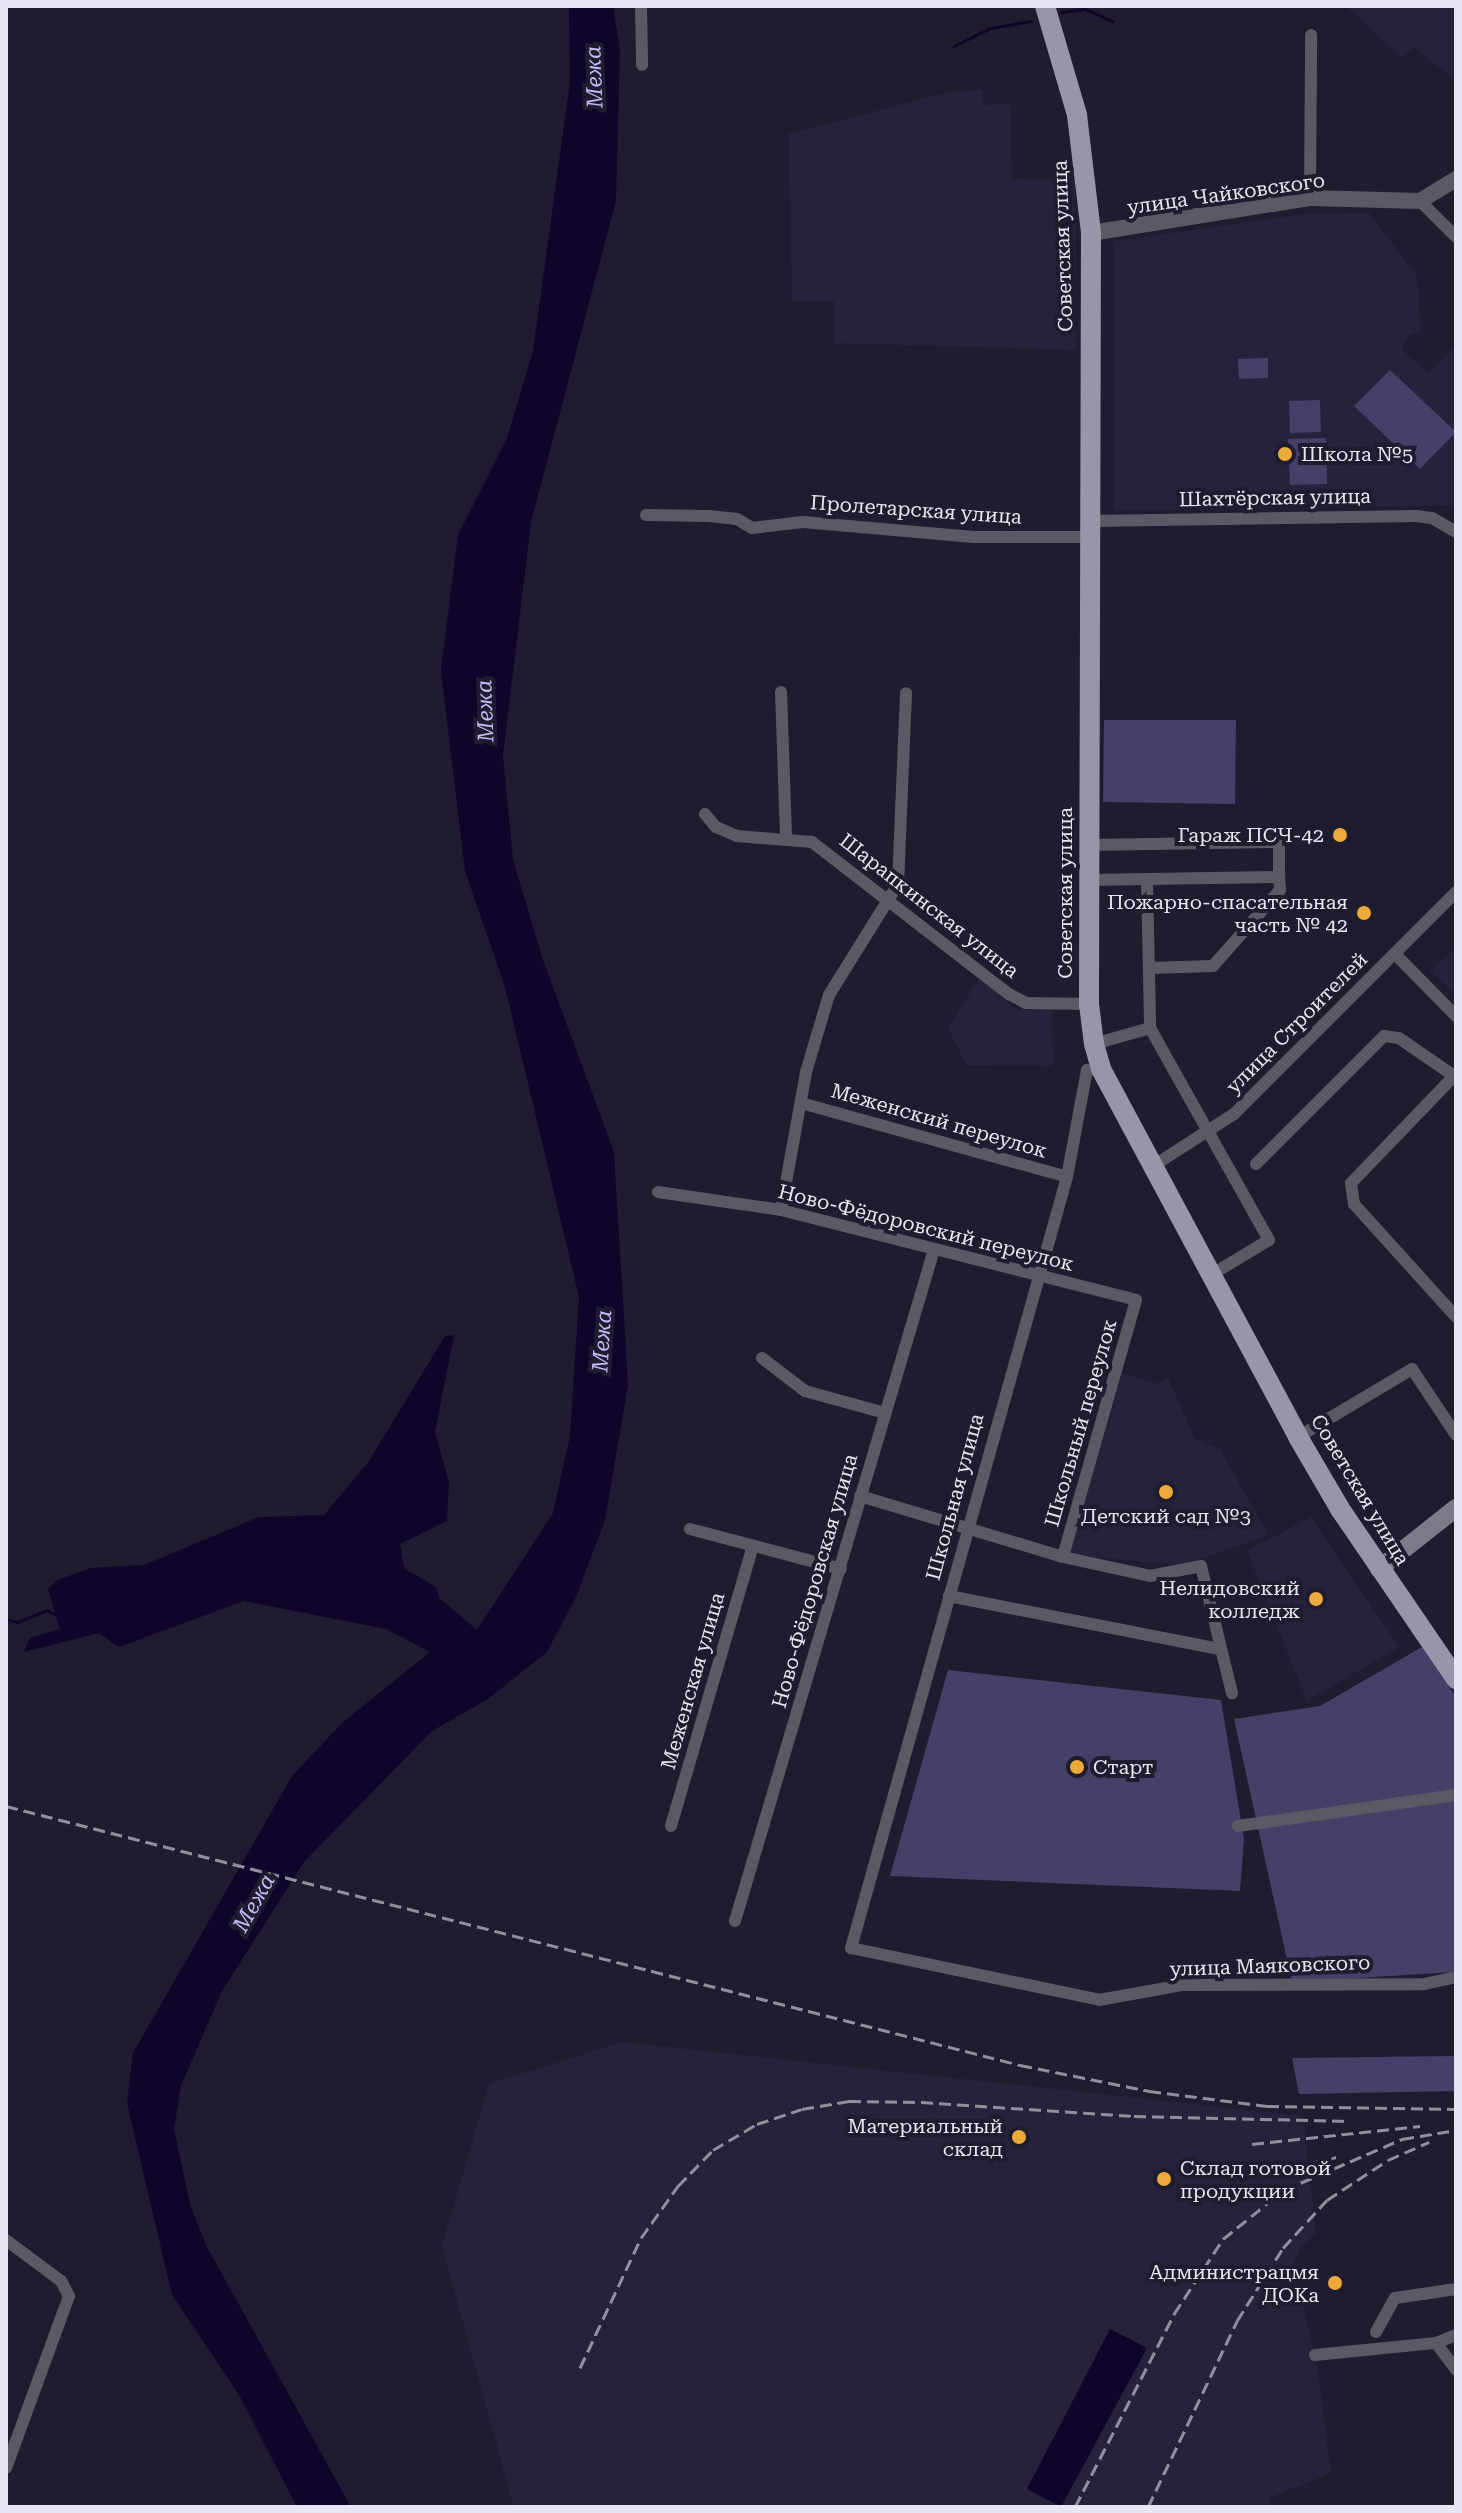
<!DOCTYPE html>
<meta charset="utf-8">
<style>
body{margin:0}
#map{position:relative;width:1462px;height:2513px;overflow:hidden;background:#201c2f;font-family:"Roboto Serif",serif}
div>[style]{position:absolute}
.built>*{inset:0;background:#27223b}
.green>*{inset:0;background:#463f68}
.water>*{inset:0;background:#10042a}
.stream>*{height:3px;margin:-1.5px;padding:0 1.5px;transform-origin:1.5px;border-radius:1.5px;background:#10042a}
.minor>*{height:12px;margin:-6px;padding:0 6px;transform-origin:6px;border-radius:6px;background:#5b5a64}
.tertiary>*{height:16px;margin:-8px;padding:0 8px;transform-origin:8px;border-radius:8px;background:#5b5a64}
.secondary>*{height:18px;margin:-9px;padding:0 9px;transform-origin:9px;border-radius:9px;background:#7d7b8b}
.primary>*{height:20px;margin:-10px;padding:0 10px;transform-origin:10px;border-radius:10px;background:#9895aa}
.rail>*{height:3px;margin-top:-1.5px;transform-origin:0;background:repeating-linear-gradient(90deg,#918e9e 0 12px,transparent 0 18px)}
.dots>*{width:22px;height:22px;translate:-50% -50%;box-sizing:border-box;border:4px solid #201c2f;border-radius:50%}
span{translate:-50% -50%;white-space:nowrap;text-align:center;line-height:1.15;-webkit-text-stroke:8px #201c2f;paint-order:stroke}
.street-label{font-size:20px;color:#e7e5f2}
.poi-label{font-size:20px;color:#e7e5f2}
.left{translate:0 -50%;text-align:left}
.right{translate:-100% -50%;text-align:right}
.water-label{font-size:22px;color:#c5bcf7;font-style:italic}
.frame{position:absolute;inset:0;border:8px solid #e7e5f2;pointer-events:none}
</style>
<div id="map">
<div class="built">
<div style="clip-path:polygon(1346px 6px,1456px 6px,1456px 81px,1414px 47px,1402px 58px)"></div>
<div style="clip-path:polygon(982px 90px,984px 105px,1010px 104px,1012px 179px,1075px 180px,1076px 350px,835px 343px,834px 301px,792px 301px,789px 134px,949px 92px)"></div>
<div style="clip-path:polygon(1369px 213px,1417px 276px,1421px 331px,1410px 334px,1401px 349px,1428px 373px,1456px 346px,1456px 505px,1114px 511px,1114px 241px,1305px 214px)"></div>
<div style="clip-path:polygon(1456px 947px,1456px 996px,1431px 971px)"></div>
<div style="clip-path:polygon(980px 977px,1016px 1010px,1052px 1008px,1053px 1066px,966px 1065px,948px 1028px)"></div>
<div style="clip-path:polygon(1123px 1373px,1156px 1384px,1168px 1378px,1195px 1439px,1220px 1449px,1268px 1535px,1183px 1565px,1069px 1555px)"></div>
<div style="clip-path:polygon(1311px 1517px,1399px 1647px,1307px 1701px,1247px 1551px)"></div>
<div style="clip-path:polygon(622px 2042px,1303px 2116px,1316px 2233px,1301px 2247px,1293px 2265px,1317px 2365px,1331px 2473px,1269px 2498px,1269px 2507px,514px 2507px,442px 2246px,489px 2084px)"></div>
</div>
<div class="green">
<div style="clip-path:polygon(1268px 358px,1268px 378px,1239px 379px,1238px 359px)"></div>
<div style="clip-path:polygon(1390px 370px,1456px 432px,1420px 469px,1354px 406px)"></div>
<div style="clip-path:polygon(1320px 400px,1321px 432px,1290px 433px,1289px 401px)"></div>
<div style="clip-path:polygon(1326px 438px,1327px 484px,1290px 485px,1288px 439px)"></div>
<div style="clip-path:polygon(1104px 720px,1236px 720px,1235px 804px,1103px 802px)"></div>
<div style="clip-path:polygon(1422px 1647px,1456px 1697px,1456px 1972px,1292px 1982px,1234px 1719px,1320px 1706px)"></div>
<div style="clip-path:polygon(948px 1670px,1221px 1700px,1244px 1839px,1240px 1891px,890px 1876px)"></div>
<div style="clip-path:polygon(1456px 2056px,1456px 2091px,1299px 2094px,1292px 2058px)"></div>
</div>
<div class="water">
<div style="clip-path:polygon(569px 6px,613px 6px,620px 50px,616px 201px,531px 522px,503px 755px,513px 860px,543px 960px,614px 1152px,628px 1385px,605px 1520px,576px 1597px,547px 1652px,488px 1699px,432px 1731px,304px 1862px,222px 1991px,181px 2086px,174px 2129px,190px 2204px,206px 2245px,351px 2507px,297px 2507px,239px 2395px,172px 2295px,127px 2103px,133px 2053px,292px 1776px,342px 1723px,430px 1652px,386px 1629px,244px 1601px,119px 1647px,99px 1633px,24px 1652px,30px 1638px,60px 1629px,48px 1589px,58px 1580px,90px 1568px,144px 1565px,259px 1517px,324px 1515px,369px 1461px,445px 1336px,454px 1335px,435px 1432px,449px 1483px,447px 1521px,400px 1544px,404px 1568px,436px 1587px,439px 1598px,477px 1630px,553px 1513px,570px 1436px,579px 1297px,505px 987px,465px 871px,441px 670px,458px 535px,507px 438px,533px 351px,570px 82px)"></div>
<div style="clip-path:polygon(1110px 2329px,1147px 2348px,1061px 2507px,1027px 2489px)"></div>
</div>
<div class="stream">
<div style="left:1061px;top:12px;width:24px;rotate:-7deg"></div>
<div style="left:1085px;top:9px;width:30px;rotate:24deg"></div>
<div style="left:954px;top:46px;width:40px;rotate:-26.6deg"></div>
<div style="left:990px;top:28px;width:41px;rotate:-9.9deg"></div>
<div style="left:6px;top:1619px;width:11px;rotate:15deg"></div>
<div style="left:17px;top:1622px;width:32px;rotate:-22deg"></div>
<div style="left:47px;top:1610px;width:16px;rotate:30deg"></div>
</div>
<div class="minor">
<div style="left:641px;top:6px;width:59px;rotate:89deg"></div>
<div style="left:1310px;top:198px;width:163px;rotate:-89.6deg"></div>
<div style="left:1420px;top:201px;width:51px;rotate:45deg"></div>
<div style="left:646px;top:515px;width:63px;rotate:0.9deg"></div>
<div style="left:709px;top:516px;width:28px;rotate:6deg"></div>
<div style="left:737px;top:519px;width:17px;rotate:31deg"></div>
<div style="left:752px;top:528px;width:51px;rotate:-6.7deg"></div>
<div style="left:803px;top:522px;width:171px;rotate:5deg"></div>
<div style="left:973px;top:537px;width:117px"></div>
<div style="left:1090px;top:521px;width:326px;rotate:-0.9deg"></div>
<div style="left:1416px;top:516px;width:16px;rotate:7deg"></div>
<div style="left:1432px;top:518px;width:28px;rotate:30deg"></div>
<div style="left:781px;top:692px;width:144px;rotate:88deg"></div>
<div style="left:705px;top:814px;width:17px;rotate:50deg"></div>
<div style="left:716px;top:827px;width:23px;rotate:23deg"></div>
<div style="left:737px;top:836px;width:75px;rotate:4.6deg"></div>
<div style="left:812px;top:842px;width:249px;rotate:37.7deg"></div>
<div style="left:1009px;top:994px;width:19px;rotate:28deg"></div>
<div style="left:1026px;top:1003px;width:63px;rotate:0.9deg"></div>
<div style="left:1147px;top:879px;width:149px;rotate:88.8deg"></div>
<div style="left:1150px;top:1028px;width:243px;rotate:60.7deg"></div>
<div style="left:1269px;top:1240px;width:68px;rotate:148.9deg"></div>
<div style="left:1088px;top:880px;width:191px;rotate:-0.9deg"></div>
<div style="left:1279px;top:877px;width:35px;rotate:-90deg"></div>
<div style="left:1279px;top:842px;width:190px;rotate:179.1deg"></div>
<div style="left:1395px;top:954px;width:87px;rotate:45.5deg"></div>
<div style="left:1149px;top:968px;width:64px;rotate:-1.8deg"></div>
<div style="left:1213px;top:966px;width:101px;rotate:-48.6deg"></div>
<div style="left:1280px;top:890px;width:13px;rotate:-94deg"></div>
<div style="left:1094px;top:1044px;width:58px;rotate:-15.9deg"></div>
<div style="left:1101px;top:1069px;width:14px;rotate:176deg"></div>
<div style="left:1087px;top:1070px;width:109px;rotate:100.6deg"></div>
<div style="left:1067px;top:1177px;width:801px;rotate:105.65deg"></div>
<div style="left:851px;top:1948px;width:253px;rotate:11.8deg"></div>
<div style="left:1099px;top:2000px;width:84px;rotate:-10.2deg"></div>
<div style="left:1182px;top:1985px;width:242px;rotate:-0.2deg"></div>
<div style="left:1424px;top:1984px;width:33px;rotate:-12deg"></div>
<div style="left:1456px;top:1074px;width:151px;rotate:133.9deg"></div>
<div style="left:1351px;top:1183px;width:21px;rotate:82deg"></div>
<div style="left:1354px;top:1204px;width:152px;rotate:47.9deg"></div>
<div style="left:801px;top:1103px;width:276px;rotate:15.5deg"></div>
<div style="left:1256px;top:1164px;width:181px;rotate:-45deg"></div>
<div style="left:1384px;top:1036px;width:15px;rotate:8deg"></div>
<div style="left:1399px;top:1038px;width:67px;rotate:34.6deg"></div>
<div style="left:1153px;top:1166px;width:96px;rotate:-32.7deg"></div>
<div style="left:1234px;top:1114px;width:314px;rotate:-45deg"></div>
<div style="left:658px;top:1192px;width:124px;rotate:8.3deg"></div>
<div style="left:781px;top:1210px;width:366px;rotate:14.2deg"></div>
<div style="left:1136px;top:1300px;width:267px;rotate:105.9deg"></div>
<div style="left:781px;top:1210px;width:140px;rotate:-79.7deg"></div>
<div style="left:806px;top:1072px;width:80px;rotate:-73.4deg"></div>
<div style="left:829px;top:995px;width:131px;rotate:-58.1deg"></div>
<div style="left:898px;top:884px;width:191px;rotate:-87.6deg"></div>
<div style="left:762px;top:1358px;width:54px;rotate:37.5deg"></div>
<div style="left:805px;top:1391px;width:83px;rotate:15.4deg"></div>
<div style="left:1298px;top:1437px;width:133px;rotate:-30.8deg"></div>
<div style="left:1412px;top:1369px;width:79px;rotate:56.3deg"></div>
<div style="left:860px;top:1496px;width:212px;rotate:16.7deg"></div>
<div style="left:1063px;top:1557px;width:89px;rotate:12.3deg"></div>
<div style="left:1150px;top:1576px;width:52px;rotate:-11.1deg"></div>
<div style="left:1201px;top:1566px;width:131px;rotate:76.3deg"></div>
<div style="left:690px;top:1529px;width:156px;rotate:14.8deg"></div>
<div style="left:949px;top:1596px;width:274px;rotate:11.1deg"></div>
<div style="left:671px;top:1826px;width:292px;rotate:-73.7deg"></div>
<div style="left:1238px;top:1826px;width:220px;rotate:-8.1deg"></div>
<div style="left:735px;top:1921px;width:697px;rotate:-73.49deg"></div>
<div style="left:6px;top:2240px;width:69px;rotate:36.7deg"></div>
<div style="left:61px;top:2281px;width:17px;rotate:62deg"></div>
<div style="left:69px;top:2296px;width:183px;rotate:110.1deg"></div>
<div style="left:1376px;top:2332px;width:39px;rotate:-61deg"></div>
<div style="left:1395px;top:2298px;width:62px;rotate:-8.4deg"></div>
<div style="left:1436px;top:2343px;width:34px;rotate:53deg"></div>
<div style="left:1315px;top:2355px;width:122px;rotate:-5.7deg"></div>
<div style="left:1436px;top:2343px;width:22px;rotate:-22deg"></div>
</div>
<div class="tertiary">
<div style="left:1091px;top:233px;width:222px;rotate:-9.1deg"></div>
<div style="left:1310px;top:198px;width:110px;rotate:1.6deg"></div>
<div style="left:1420px;top:201px;width:42px;rotate:-31.4deg"></div>
</div>
<div class="secondary">
<div style="left:1379px;top:1569px;width:98px;rotate:-38.4deg"></div>
</div>
<div class="primary">
<div style="left:1045px;top:6px;width:114px;rotate:73.6deg"></div>
<div style="left:1077px;top:115px;width:119px;rotate:83.2deg"></div>
<div style="left:1091px;top:233px;width:771px;rotate:90.15deg"></div>
<div style="left:1089px;top:1004px;width:40px;rotate:82.9deg"></div>
<div style="left:1094px;top:1044px;width:26px;rotate:74deg"></div>
<div style="left:1101px;top:1069px;width:417px;rotate:61.8deg"></div>
<div style="left:1298px;top:1437px;width:83px;rotate:59.7deg"></div>
<div style="left:1340px;top:1509px;width:206px;rotate:55.7deg"></div>
</div>
<div class="rail">
<div style="left:6px;top:1806px;width:1047px;rotate:14.33deg"></div>
<div style="left:1020px;top:2065px;width:132px;rotate:11.4deg"></div>
<div style="left:1149px;top:2091px;width:119px;rotate:7.2deg"></div>
<div style="left:1267px;top:2106px;width:189px;rotate:0.9deg"></div>
<div style="left:1252px;top:2144px;width:169px;rotate:-6.1deg"></div>
<div style="left:1254px;top:2176px;width:89px;rotate:-12.9deg"></div>
<div style="left:580px;top:2368px;width:144px;rotate:-64.9deg"></div>
<div style="left:641px;top:2238px;width:64px;rotate:-54.6deg"></div>
<div style="left:678px;top:2186px;width:50px;rotate:-45.8deg"></div>
<div style="left:713px;top:2150px;width:51px;rotate:-30.6deg"></div>
<div style="left:757px;top:2124px;width:47px;rotate:-18.4deg"></div>
<div style="left:802px;top:2109px;width:48px;rotate:-9.7deg"></div>
<div style="left:849px;top:2101px;width:72px;rotate:0.8deg"></div>
<div style="left:921px;top:2102px;width:213px;rotate:3.8deg"></div>
<div style="left:1134px;top:2116px;width:215px;rotate:1.3deg"></div>
<div style="left:1075px;top:2507px;width:217px;rotate:-62.8deg"></div>
<div style="left:1174px;top:2314px;width:90px;rotate:-56.8deg"></div>
<div style="left:1223px;top:2239px;width:78px;rotate:-38.8deg"></div>
<div style="left:1284px;top:2190px;width:129px;rotate:-23.4deg"></div>
<div style="left:1402px;top:2139px;width:55px;rotate:-9.5deg"></div>
<div style="left:1148px;top:2507px;width:206px;rotate:-64.4deg"></div>
<div style="left:1237px;top:2321px;width:86px;rotate:-57.8deg"></div>
<div style="left:1283px;top:2248px;width:65px;rotate:-47.5deg"></div>
<div style="left:1327px;top:2200px;width:73px;rotate:-33.3deg"></div>
<div style="left:1388px;top:2160px;width:45px;rotate:-23.7deg"></div>
</div>
<div class="dots">
<div style="left:1285px;top:454px;background:#ebaa39"></div>
<div style="left:1340px;top:835px;background:#ebaa39"></div>
<div style="left:1364px;top:913px;background:#ebaa39"></div>
<div style="left:1166px;top:1492px;background:#ebaa39"></div>
<div style="left:1316px;top:1599px;background:#ebaa39"></div>
<div style="left:1077px;top:1767px;background:#ebaa39"></div>
<div style="left:1019px;top:2137px;background:#ebaa39"></div>
<div style="left:1164px;top:2179px;background:#ebaa39"></div>
<div style="left:1335px;top:2283px;background:#ebaa39"></div>
</div>
<div class="street-label">
<span style="left:1226px;top:194px;rotate:-8deg">улица Чайковского</span>
<span style="left:1063px;top:246px;rotate:-92deg">Советская улица</span>
<span style="left:1275px;top:498px;rotate:-1deg">Шахтёрская улица</span>
<span style="left:916px;top:510px;rotate:4deg">Пролетарская улица</span>
<span style="left:1065px;top:893px;rotate:-90deg">Советская улица</span>
<span style="left:929px;top:906px;rotate:38deg">Шарапкинская улица</span>
<span style="left:1297px;top:1023px;rotate:-45deg">улица Строителей</span>
<span style="left:939px;top:1121px;rotate:16deg">Меженский переулок</span>
<span style="left:926px;top:1228px;rotate:14deg">Ново-Фёдоровский переулок</span>
<span style="left:1081px;top:1423px;rotate:-74deg">Школьный переулок</span>
<span style="left:1360px;top:1490px;rotate:59deg">Советская улица</span>
<span style="left:955px;top:1497px;rotate:-75deg">Школьная улица</span>
<span style="left:815px;top:1581px;rotate:-74deg">Ново-Фёдоровская улица</span>
<span style="left:693px;top:1681px;rotate:-74deg">Меженская улица</span>
<span style="left:1270px;top:1966px;rotate:-2deg">улица Маяковского</span>
</div>
<div class="poi-label">
<span class="left" style="left:1301px;top:454px">Школа №5</span>
<span class="right" style="left:1324px;top:835px">Гараж ПСЧ-42</span>
<span class="right" style="left:1348px;top:914px">Пожарно-спасательная<br>часть № 42</span>
<span style="left:1166px;top:1516px">Детский сад №3</span>
<span class="right" style="left:1300px;top:1600px">Нелидовский<br>колледж</span>
<span class="left" style="left:1093px;top:1767px">Старт</span>
<span class="right" style="left:1003px;top:2138px">Материальный<br>склад</span>
<span class="left" style="left:1180px;top:2180px">Склад готовой<br>продукции</span>
<span class="right" style="left:1319px;top:2284px">Администрацмя<br>ДОКа</span>
</div>
<div class="water-label">
<span style="left:594px;top:77px;rotate:-92deg">Межа</span>
<span style="left:485px;top:711px;rotate:-92deg">Межа</span>
<span style="left:602px;top:1341px;rotate:-86deg">Межа</span>
<span style="left:254px;top:1903px;rotate:-61deg">Межа</span>
</div>
<div class="frame"></div>
</div>
